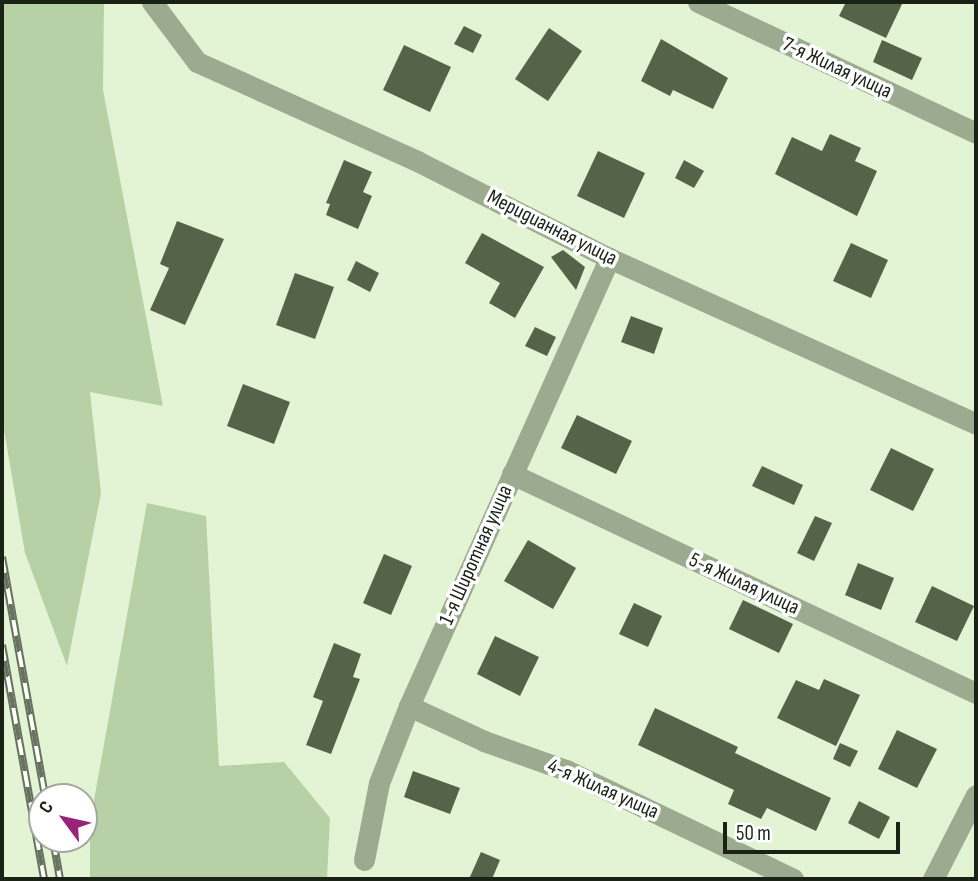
<!DOCTYPE html>
<meta charset="utf-8">
<style>
body{margin:0}
#map{position:relative;width:978px;height:881px;overflow:hidden;background:#e2f4d4;font-family:"Sofia Sans Condensed",sans-serif}
div>[style]{position:absolute}
.green>*{inset:0;background:#b8d0a6}
.building>*{inset:0;background:#556448}
.minor>*{height:21px;margin:-10.5px;padding:0 10.5px;transform-origin:10.5px;border-radius:10.5px;background:#9cab90}
.rail>*{height:8px;margin-top:-4px;transform-origin:0;background:repeating-linear-gradient(90deg,#fff 0 16px,#67725e 0 32px);box-sizing:border-box;border-block:2px solid #67725e}
span{translate:-50% -50%;white-space:nowrap;text-align:center;line-height:1.15;-webkit-text-stroke:7px #fff;paint-order:stroke}
.street-label{font-size:21px;color:#1a2115}
.frame{position:absolute;inset:0;border:4px solid #1a2115;pointer-events:none}
.north{position:absolute;left:28px;top:783px;width:70px;height:70px;box-sizing:border-box;background:#fff;border:2px solid #a3a6a1;border-radius:50%;rotate:303deg;font-size:19px;font-weight:700;line-height:28px;text-align:center;color:#1a2115}
.north::after{content:'';display:block;margin:auto;width:24px;height:32px;background:#9b227a;clip-path:polygon(50% 0,100% 100%,50% 72%,0 100%)}
.scale{position:absolute;left:723px;top:822px;width:177px;height:32px;box-sizing:border-box;border:4px solid #1a2115;border-top:0;padding-left:9px;font-size:21px;line-height:24px;white-space:nowrap;color:#1a2115;-webkit-text-stroke:5px #fff;paint-order:stroke}
</style>
<div id="map">
<div class="green">
<div style="clip-path:polygon(2px 2px,104px 2px,103px 90px,163px 406px,90px 392px,101px 493px,67px 666px,25px 553px,2px 418px)"></div>
<div style="clip-path:polygon(147px 503px,206px 516px,219px 766px,284px 762px,330px 818px,327px 879px,90px 879px,90px 823px)"></div>
</div>
<div class="building">
<div style="clip-path:polygon(846px 2px,903px 2px,886px 38px,839px 16px)"></div>
<div style="clip-path:polygon(464px 26px,482px 35px,473px 53px,454px 44px)"></div>
<div style="clip-path:polygon(549px 28px,582px 51px,548px 101px,515px 79px)"></div>
<div style="clip-path:polygon(661px 39px,728px 78px,713px 109px,673px 90px,670px 96px,641px 81px)"></div>
<div style="clip-path:polygon(882px 40px,922px 58px,912px 80px,873px 62px)"></div>
<div style="clip-path:polygon(404px 45px,451px 67px,430px 112px,383px 90px)"></div>
<div style="clip-path:polygon(830px 134px,861px 148px,855px 161px,877px 171px,857px 216px,775px 174px,792px 137px,822px 151px)"></div>
<div style="clip-path:polygon(598px 151px,645px 173px,624px 218px,577px 196px)"></div>
<div style="clip-path:polygon(344px 160px,372px 172px,363px 192px,372px 196px,358px 229px,326px 215px,330px 204px,326px 203px)"></div>
<div style="clip-path:polygon(684px 160px,704px 171px,694px 188px,675px 178px)"></div>
<div style="clip-path:polygon(177px 221px,224px 239px,185px 325px,150px 310px,169px 268px,160px 264px)"></div>
<div style="clip-path:polygon(482px 233px,544px 267px,515px 318px,489px 303px,500px 283px,465px 263px)"></div>
<div style="clip-path:polygon(851px 243px,888px 260px,871px 298px,833px 281px)"></div>
<div style="clip-path:polygon(563px 250px,585px 267px,576px 290px,551px 257px)"></div>
<div style="clip-path:polygon(356px 261px,379px 273px,370px 292px,347px 280px)"></div>
<div style="clip-path:polygon(295px 273px,334px 287px,315px 339px,276px 325px)"></div>
<div style="clip-path:polygon(631px 316px,663px 328px,654px 354px,621px 342px)"></div>
<div style="clip-path:polygon(535px 327px,556px 337px,547px 356px,525px 346px)"></div>
<div style="clip-path:polygon(243px 384px,290px 402px,274px 444px,227px 426px)"></div>
<div style="clip-path:polygon(577px 415px,632px 441px,616px 474px,561px 448px)"></div>
<div style="clip-path:polygon(891px 448px,934px 469px,913px 511px,870px 490px)"></div>
<div style="clip-path:polygon(762px 466px,803px 485px,794px 505px,752px 486px)"></div>
<div style="clip-path:polygon(815px 516px,832px 523px,814px 561px,797px 553px)"></div>
<div style="clip-path:polygon(528px 540px,576px 568px,553px 609px,504px 581px)"></div>
<div style="clip-path:polygon(384px 554px,412px 566px,391px 615px,363px 603px)"></div>
<div style="clip-path:polygon(858px 563px,894px 578px,881px 610px,845px 595px)"></div>
<div style="clip-path:polygon(932px 586px,974px 606px,957px 641px,915px 622px)"></div>
<div style="clip-path:polygon(743px 600px,793px 624px,779px 653px,729px 629px)"></div>
<div style="clip-path:polygon(634px 603px,662px 616px,648px 647px,619px 634px)"></div>
<div style="clip-path:polygon(495px 636px,539px 657px,520px 696px,477px 674px)"></div>
<div style="clip-path:polygon(334px 643px,361px 654px,353px 677px,360px 679px,331px 754px,306px 745px,323px 701px,313px 697px)"></div>
<div style="clip-path:polygon(824px 679px,860px 695px,836px 746px,777px 718px,796px 680px,819px 690px)"></div>
<div style="clip-path:polygon(655px 708px,738px 747px,735px 753px,831px 798px,816px 831px,767px 808px,761px 819px,728px 804px,734px 790px,638px 745px)"></div>
<div style="clip-path:polygon(897px 730px,937px 749px,917px 788px,878px 769px)"></div>
<div style="clip-path:polygon(840px 743px,858px 751px,850px 767px,833px 759px)"></div>
<div style="clip-path:polygon(413px 771px,460px 788px,450px 814px,404px 797px)"></div>
<div style="clip-path:polygon(859px 801px,890px 817px,879px 839px,848px 823px)"></div>
<div style="clip-path:polygon(481px 852px,500px 860px,492px 879px,469px 879px)"></div>
</div>
<div class="minor">
<div style="left:152px;top:2px;width:75px;rotate:53.1deg"></div>
<div style="left:197px;top:62px;width:243px;rotate:24.2deg"></div>
<div style="left:419px;top:162px;width:213px;rotate:26.8deg"></div>
<div style="left:609px;top:258px;width:403px;rotate:24.3deg"></div>
<div style="left:698px;top:2px;width:307px;rotate:25.2deg"></div>
<div style="left:512px;top:474px;width:513px;rotate:25.27deg"></div>
<div style="left:409px;top:706px;width:83px;rotate:25deg"></div>
<div style="left:484px;top:741px;width:87px;rotate:19.5deg"></div>
<div style="left:566px;top:770px;width:252px;rotate:25.6deg"></div>
<div style="left:364px;top:860px;width:78px;rotate:-79deg"></div>
<div style="left:379px;top:783px;width:83px;rotate:-68.7deg"></div>
<div style="left:409px;top:706px;width:491px;rotate:-65.9deg"></div>
<div style="left:933px;top:879px;width:94px;rotate:-62.9deg"></div>
</div>
<div class="rail">
<div style="left:2px;top:557px;width:244px;rotate:79.8deg"></div>
<div style="left:2px;top:645px;width:238px;rotate:79.8deg"></div>
<div style="left:53px;top:839px;width:41px;rotate:80.1deg"></div>
</div>
<div class="street-label">
<span style="left:837px;top:68px;rotate:25deg">7-я Жилая улица</span>
<span style="left:552px;top:228px;rotate:27deg">Меридианная улица</span>
<span style="left:476px;top:555px;rotate:-66deg">1-я Широтная улица</span>
<span style="left:744px;top:584px;rotate:25deg">5-я Жилая улица</span>
<span style="left:603px;top:789px;rotate:24deg">4-я Жилая улица</span>
</div>
<div class="frame"></div>
<div class="north">С</div>
<div class="scale">50 m</div>
</div>
